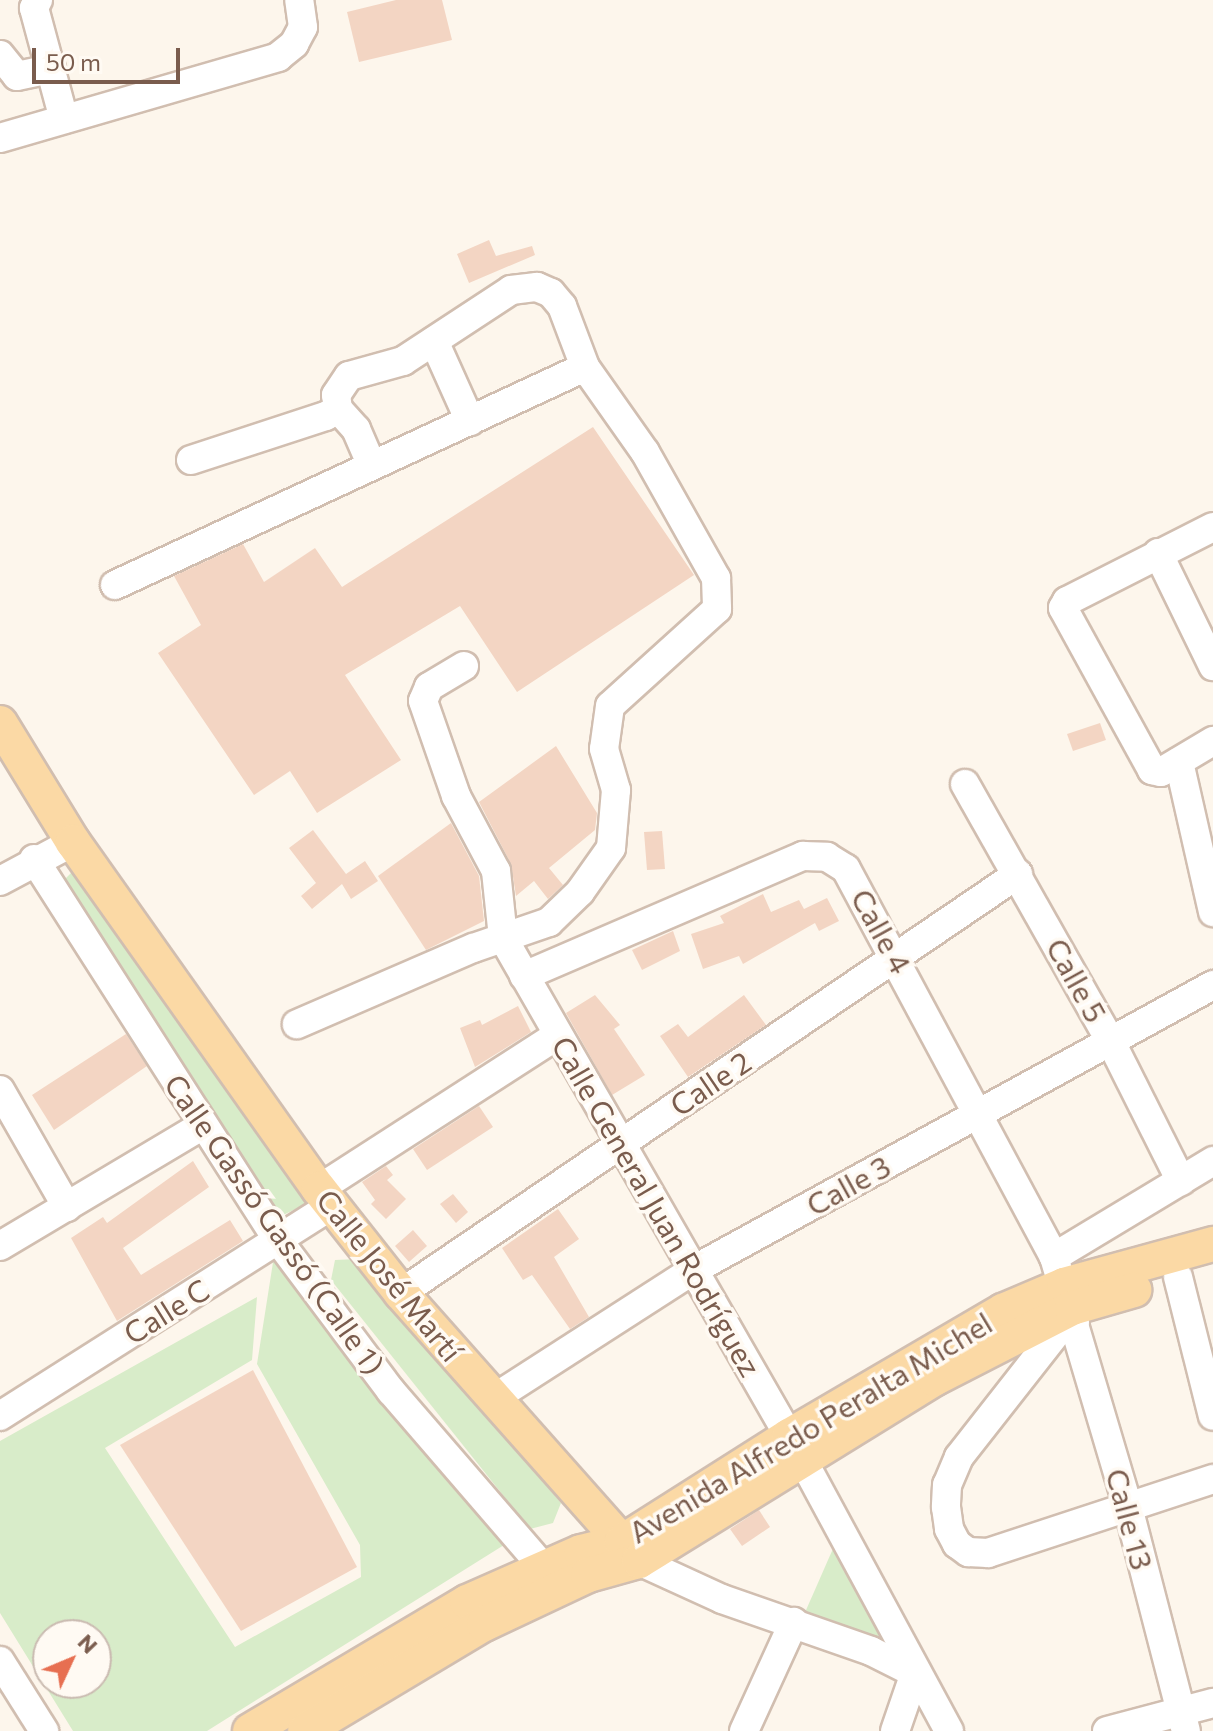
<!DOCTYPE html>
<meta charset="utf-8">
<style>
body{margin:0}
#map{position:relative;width:1213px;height:1731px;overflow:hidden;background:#fdf6ec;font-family:Commissioner,sans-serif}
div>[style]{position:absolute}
.green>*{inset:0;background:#d8ecc9}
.building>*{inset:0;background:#f3d5c3}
.roads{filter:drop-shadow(2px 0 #d1beb0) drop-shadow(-2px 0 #d1beb0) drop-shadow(0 2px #d1beb0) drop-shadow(0 -2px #d1beb0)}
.minor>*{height:28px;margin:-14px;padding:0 14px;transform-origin:14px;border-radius:14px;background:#fff}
.major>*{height:34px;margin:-17px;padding:0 17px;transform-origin:17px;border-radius:17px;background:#fbd9a5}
span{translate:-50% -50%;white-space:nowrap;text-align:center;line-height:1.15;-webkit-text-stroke:7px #fffaf3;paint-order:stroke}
.street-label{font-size:30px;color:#7a5c4d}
.north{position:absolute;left:32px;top:1619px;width:80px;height:80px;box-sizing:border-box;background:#fffaf3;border:2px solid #cabbb1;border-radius:50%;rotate:46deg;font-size:22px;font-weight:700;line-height:32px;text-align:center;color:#7a5c4d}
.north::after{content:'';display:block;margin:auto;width:28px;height:36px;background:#e76f51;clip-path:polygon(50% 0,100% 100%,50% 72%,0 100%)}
.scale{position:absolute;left:32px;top:48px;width:148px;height:36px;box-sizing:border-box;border:4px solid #7a5c4d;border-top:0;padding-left:10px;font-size:24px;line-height:28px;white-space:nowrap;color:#7a5c4d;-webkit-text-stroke:6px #fffaf3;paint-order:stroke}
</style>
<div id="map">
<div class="green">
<div style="clip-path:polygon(75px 869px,213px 1071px,306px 1204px,279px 1217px,61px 883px)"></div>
<div style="clip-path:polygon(evenodd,274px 1256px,512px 1540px,207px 1731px,73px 1731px,0 1613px,0 1441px,257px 1297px,252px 1360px,105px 1448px,235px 1647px,361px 1577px,360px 1545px,257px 1364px,274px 1256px,48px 1635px,96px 1635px,96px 1683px,48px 1683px,48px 1635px)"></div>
<div style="clip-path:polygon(358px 1259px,561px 1503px,553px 1523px,530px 1529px,331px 1280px,335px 1260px)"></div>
<div style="clip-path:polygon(839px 1535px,896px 1659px,803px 1617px)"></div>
</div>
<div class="building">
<div style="clip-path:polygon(396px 0,442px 0,452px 40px,359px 62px,347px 12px)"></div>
<div style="clip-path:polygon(489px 240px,496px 256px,532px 246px,535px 255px,469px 283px,457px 254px)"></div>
<div style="clip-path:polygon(593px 427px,694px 575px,517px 692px,460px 606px,345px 675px,401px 760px,317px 813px,290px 771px,254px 795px,158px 653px,201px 625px,174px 576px,243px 544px,264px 582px,315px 548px,342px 587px)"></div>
<div style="clip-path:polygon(1100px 723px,1106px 740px,1073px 751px,1067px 734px)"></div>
<div style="clip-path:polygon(556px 746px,597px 813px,595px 830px,549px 868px,563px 885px,548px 899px,534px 881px,516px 896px,511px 864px,479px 802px)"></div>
<div style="clip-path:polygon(451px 823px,479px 876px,484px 921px,426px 950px,378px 876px)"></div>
<div style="clip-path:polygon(313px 830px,346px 874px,365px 861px,378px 881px,351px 899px,342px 884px,312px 909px,301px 896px,316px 883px,289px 848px)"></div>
<div style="clip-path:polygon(662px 831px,665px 869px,647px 870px,644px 832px)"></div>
<div style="clip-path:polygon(763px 894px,771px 912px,799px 900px,804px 909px,827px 898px,839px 921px,819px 931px,815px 923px,743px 964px,739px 956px,703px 969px,691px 934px,724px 923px,720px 916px)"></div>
<div style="clip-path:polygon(673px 931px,680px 951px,642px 970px,632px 950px)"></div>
<div style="clip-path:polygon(595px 995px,620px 1025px,614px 1029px,645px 1075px,612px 1095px,566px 1013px)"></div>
<div style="clip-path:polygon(744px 995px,766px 1025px,688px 1077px,660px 1036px,678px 1024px,688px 1037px)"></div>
<div style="clip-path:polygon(518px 1006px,531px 1032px,475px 1067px,460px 1028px,480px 1020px,482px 1025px)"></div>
<div style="clip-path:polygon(126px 1034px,147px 1066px,54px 1130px,32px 1095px)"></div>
<div style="clip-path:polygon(479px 1106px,493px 1127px,427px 1170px,413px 1149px)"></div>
<div style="clip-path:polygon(193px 1161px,209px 1187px,123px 1248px,141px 1275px,230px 1220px,243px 1241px,117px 1321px,71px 1238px,103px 1217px,107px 1223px)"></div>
<div style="clip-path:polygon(386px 1166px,393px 1175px,387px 1180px,406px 1199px,386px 1219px,371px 1204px,375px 1200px,362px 1182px)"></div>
<div style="clip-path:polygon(453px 1194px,468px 1212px,456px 1223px,440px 1204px)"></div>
<div style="clip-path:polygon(558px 1209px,579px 1239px,554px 1257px,589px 1317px,570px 1329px,532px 1275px,523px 1280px,502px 1248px)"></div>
<div style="clip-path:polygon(413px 1230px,427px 1246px,409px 1262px,395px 1246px)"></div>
<div style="clip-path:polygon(253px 1370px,357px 1567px,241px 1631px,120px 1445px)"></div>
<div style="clip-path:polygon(759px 1510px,770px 1527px,742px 1546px,730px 1529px)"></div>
</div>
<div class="roads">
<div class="minor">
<div style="left:38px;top:0;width:9px;rotate:117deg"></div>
<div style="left:34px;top:8px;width:115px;rotate:74.9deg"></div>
<div style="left:0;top:55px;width:27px;rotate:51deg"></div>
<div style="left:17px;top:76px;width:35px;rotate:-12deg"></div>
<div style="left:0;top:138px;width:290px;rotate:-16.2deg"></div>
<div style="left:278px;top:57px;width:21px;rotate:-39deg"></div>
<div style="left:294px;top:44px;width:19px;rotate:-62deg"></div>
<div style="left:303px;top:27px;width:27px;rotate:-98deg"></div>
<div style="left:434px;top:341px;width:88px;rotate:65.8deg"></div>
<div style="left:338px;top:409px;width:27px;rotate:48deg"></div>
<div style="left:356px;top:429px;width:40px;rotate:66.6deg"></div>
<div style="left:191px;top:460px;width:142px;rotate:-18.1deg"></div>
<div style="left:326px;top:416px;width:14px;rotate:-30deg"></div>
<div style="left:338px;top:409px;width:14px;rotate:-98deg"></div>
<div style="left:336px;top:395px;width:23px;rotate:-56deg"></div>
<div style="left:349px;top:376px;width:56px;rotate:-15.5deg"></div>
<div style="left:403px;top:361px;width:129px;rotate:-33.3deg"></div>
<div style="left:511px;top:290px;width:26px;rotate:-7deg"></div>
<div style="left:537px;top:287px;width:15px;rotate:23deg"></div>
<div style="left:551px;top:293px;width:17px;rotate:50deg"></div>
<div style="left:562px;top:306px;width:65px;rotate:69.3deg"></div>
<div style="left:585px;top:367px;width:104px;rotate:54.8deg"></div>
<div style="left:645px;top:452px;width:145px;rotate:60.6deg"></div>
<div style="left:716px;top:578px;width:31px;rotate:88deg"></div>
<div style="left:717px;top:609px;width:144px;rotate:137.8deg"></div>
<div style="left:610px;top:706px;width:43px;rotate:97.9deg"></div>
<div style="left:604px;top:749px;width:43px;rotate:73.7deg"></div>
<div style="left:616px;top:790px;width:58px;rotate:94.9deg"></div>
<div style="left:611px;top:848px;width:54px;rotate:125.2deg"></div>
<div style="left:580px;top:892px;width:43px;rotate:135.9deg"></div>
<div style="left:549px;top:922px;width:80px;rotate:161.1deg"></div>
<div style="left:473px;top:948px;width:192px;rotate:156.6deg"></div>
<div style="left:1213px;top:527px;width:164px;rotate:153.1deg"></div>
<div style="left:1067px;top:601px;width:8px;rotate:120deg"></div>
<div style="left:1063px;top:608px;width:185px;rotate:61.2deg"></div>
<div style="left:1152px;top:770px;width:9px;rotate:13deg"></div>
<div style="left:1161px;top:772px;width:61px;rotate:-30.8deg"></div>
<div style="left:1158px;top:553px;width:126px;rotate:64deg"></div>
<div style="left:115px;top:585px;width:518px;rotate:-24.88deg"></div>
<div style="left:464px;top:666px;width:41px;rotate:149deg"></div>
<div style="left:429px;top:687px;width:15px;rotate:113deg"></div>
<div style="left:423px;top:701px;width:101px;rotate:70.8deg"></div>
<div style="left:456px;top:796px;width:85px;rotate:61.9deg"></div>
<div style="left:496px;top:871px;width:67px;rotate:84deg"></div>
<div style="left:503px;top:938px;width:574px;rotate:60.13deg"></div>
<div style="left:1179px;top:762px;width:154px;rotate:77.2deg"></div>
<div style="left:965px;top:784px;width:294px;rotate:60.5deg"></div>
<div style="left:1110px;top:1040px;width:158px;rotate:63.3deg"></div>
<div style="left:34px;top:859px;width:452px;rotate:57.4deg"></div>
<div style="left:278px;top:1240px;width:189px;rotate:53.2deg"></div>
<div style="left:391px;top:1391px;width:234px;rotate:49.2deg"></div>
<div style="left:0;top:881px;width:83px;rotate:-28.1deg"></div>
<div style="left:524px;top:976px;width:304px;rotate:-23.3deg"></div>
<div style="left:803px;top:856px;width:24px;rotate:2deg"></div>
<div style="left:827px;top:857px;width:22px;rotate:32deg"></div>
<div style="left:846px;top:869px;width:440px;rotate:61.8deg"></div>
<div style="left:1054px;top:1257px;width:261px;rotate:73.5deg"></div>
<div style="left:1128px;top:1507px;width:231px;rotate:75.5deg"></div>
<div style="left:0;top:1090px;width:135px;rotate:60.2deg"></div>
<div style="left:319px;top:1189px;width:284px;rotate:-32.8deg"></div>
<div style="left:0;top:1246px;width:236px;rotate:-30.8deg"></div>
<div style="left:1054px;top:1257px;width:186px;rotate:-31.1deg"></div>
<div style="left:1178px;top:1277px;width:143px;rotate:75.9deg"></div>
<div style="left:401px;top:1293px;width:746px;rotate:-34.18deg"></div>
<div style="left:1075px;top:1322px;width:21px;rotate:151deg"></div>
<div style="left:1057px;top:1332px;width:159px;rotate:128.1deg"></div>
<div style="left:959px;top:1457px;width:30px;rotate:113deg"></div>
<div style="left:947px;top:1485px;width:22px;rotate:93deg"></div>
<div style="left:946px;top:1507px;width:22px;rotate:82deg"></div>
<div style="left:949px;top:1529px;width:17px;rotate:62deg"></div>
<div style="left:957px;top:1544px;width:14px;rotate:36deg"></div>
<div style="left:968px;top:1552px;width:20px;rotate:3deg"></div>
<div style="left:988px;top:1553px;width:237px;rotate:-18.2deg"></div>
<div style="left:493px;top:1399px;width:240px;rotate:-32.8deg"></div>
<div style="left:695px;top:1269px;width:591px;rotate:-28.73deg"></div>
<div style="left:0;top:1416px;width:393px;rotate:-32.4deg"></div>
<div style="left:802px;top:1459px;width:309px;rotate:61.6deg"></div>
<div style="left:639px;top:1561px;width:91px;rotate:24.6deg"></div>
<div style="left:722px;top:1599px;width:158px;rotate:19.2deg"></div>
<div style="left:871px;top:1651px;width:49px;rotate:26.6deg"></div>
<div style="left:0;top:1661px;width:83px;rotate:57.8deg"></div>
<div style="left:744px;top:1731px;width:120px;rotate:-65.4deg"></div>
<div style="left:895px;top:1731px;width:61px;rotate:-71deg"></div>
<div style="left:1107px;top:1731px;width:110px;rotate:-14.8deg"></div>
</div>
<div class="major">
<div style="left:0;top:723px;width:140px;rotate:58.5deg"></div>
<div style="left:73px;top:842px;width:425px;rotate:54.7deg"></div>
<div style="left:319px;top:1189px;width:132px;rotate:51.7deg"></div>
<div style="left:401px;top:1293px;width:358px;rotate:48.4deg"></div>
<div style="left:250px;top:1731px;width:252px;rotate:-30.7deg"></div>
<div style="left:467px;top:1602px;width:124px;rotate:-23.7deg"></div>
<div style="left:581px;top:1552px;width:42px;rotate:-13.7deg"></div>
<div style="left:622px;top:1542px;width:198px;rotate:-32.4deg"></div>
<div style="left:789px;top:1436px;width:248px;rotate:-30.3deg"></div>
<div style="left:1003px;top:1311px;width:66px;rotate:-23.1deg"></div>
<div style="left:1064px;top:1285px;width:155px;rotate:-15.4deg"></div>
<div style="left:305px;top:1731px;width:209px;rotate:-30.9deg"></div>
<div style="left:484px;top:1624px;width:115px;rotate:-25.2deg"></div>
<div style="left:588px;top:1575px;width:53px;rotate:-15.4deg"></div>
<div style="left:639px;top:1561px;width:347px;rotate:-31.7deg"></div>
<div style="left:934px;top:1379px;width:155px;rotate:-27.2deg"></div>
<div style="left:1072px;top:1308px;width:65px;rotate:-16.2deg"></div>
</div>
</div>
<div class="street-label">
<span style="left:882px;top:931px;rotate:61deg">Calle 4</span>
<span style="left:1077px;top:980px;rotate:61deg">Calle 5</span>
<span style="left:710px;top:1083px;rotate:-34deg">Calle 2</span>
<span style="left:848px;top:1185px;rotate:-29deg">Calle 3</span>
<span style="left:657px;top:1206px;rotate:60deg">Calle General Juan Rodríguez</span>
<span style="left:275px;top:1224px;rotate:55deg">Calle Gassó Gassó (Calle 1)</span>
<span style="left:390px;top:1275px;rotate:51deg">Calle José Martí</span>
<span style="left:166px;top:1311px;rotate:-32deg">Calle C</span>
<span style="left:810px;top:1427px;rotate:-31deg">Avenida Alfredo Peralta Michel</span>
<span style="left:1130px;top:1519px;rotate:75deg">Calle 13</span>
</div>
<div class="north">N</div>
<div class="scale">50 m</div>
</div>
